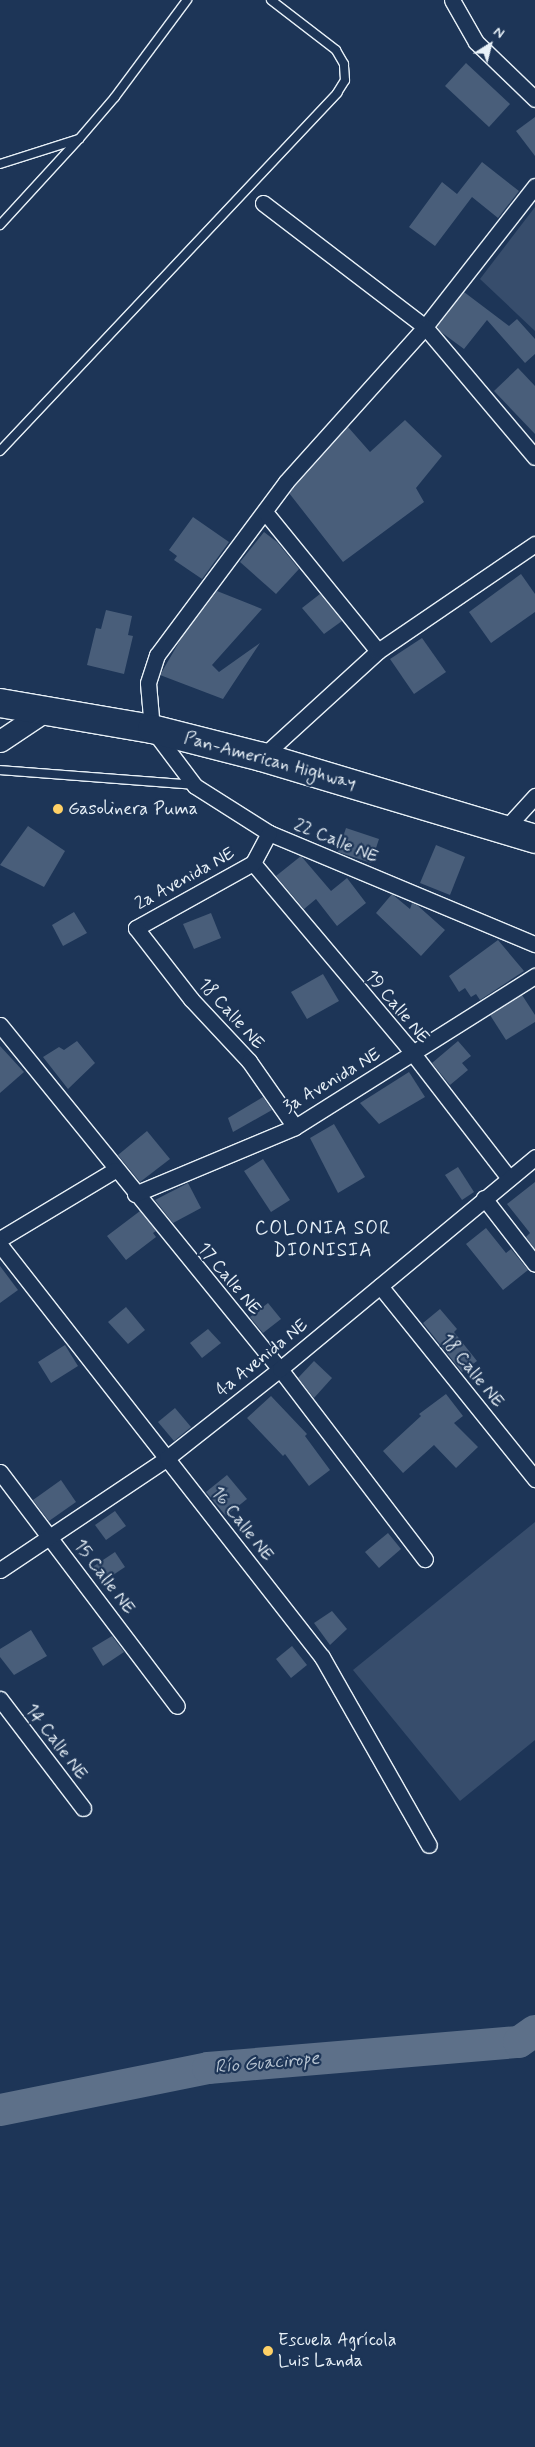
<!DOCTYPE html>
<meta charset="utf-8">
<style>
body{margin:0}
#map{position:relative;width:535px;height:2447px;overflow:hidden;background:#1d3557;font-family:Mynerve,sans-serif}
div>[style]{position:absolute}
.green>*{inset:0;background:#374d6c}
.river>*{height:32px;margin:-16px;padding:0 16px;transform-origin:16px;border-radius:16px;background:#5d7089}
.building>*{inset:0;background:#495e7a}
.roads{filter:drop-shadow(1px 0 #e8f1f8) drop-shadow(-1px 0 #e8f1f8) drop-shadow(0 1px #e8f1f8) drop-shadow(0 -1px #e8f1f8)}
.lane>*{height:8px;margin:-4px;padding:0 4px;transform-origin:4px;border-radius:4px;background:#1d3557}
.street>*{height:15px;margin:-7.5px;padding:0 7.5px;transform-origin:7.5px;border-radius:7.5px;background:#1d3557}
.secondary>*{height:21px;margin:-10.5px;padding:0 10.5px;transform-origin:10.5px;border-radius:10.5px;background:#1d3557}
.highway>*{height:28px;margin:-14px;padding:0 14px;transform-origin:14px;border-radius:14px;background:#1d3557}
.dots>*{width:14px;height:14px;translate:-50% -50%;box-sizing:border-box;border:2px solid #1d3557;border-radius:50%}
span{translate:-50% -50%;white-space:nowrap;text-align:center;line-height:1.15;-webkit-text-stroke:4.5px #1d3557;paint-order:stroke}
.street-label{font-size:18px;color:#e8f1f8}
.poi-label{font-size:18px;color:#e8f1f8}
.left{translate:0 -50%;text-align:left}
.neighbourhood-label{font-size:19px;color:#e8f1f8;letter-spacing:1px}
.water-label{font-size:19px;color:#b7c4d1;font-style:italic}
.north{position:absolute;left:465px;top:20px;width:50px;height:50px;-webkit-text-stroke:4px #1d3557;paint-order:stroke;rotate:36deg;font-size:14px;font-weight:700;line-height:20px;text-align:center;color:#e8f1f8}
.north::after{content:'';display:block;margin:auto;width:18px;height:22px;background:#e8f1f8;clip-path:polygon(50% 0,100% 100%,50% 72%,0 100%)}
</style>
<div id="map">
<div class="green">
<div style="clip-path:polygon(535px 207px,535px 331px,480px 279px)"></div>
<div style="clip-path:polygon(535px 1522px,535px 1740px,460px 1801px,353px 1670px)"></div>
</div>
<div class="river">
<div style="left:0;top:2110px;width:212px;rotate:-11.4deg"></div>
<div style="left:208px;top:2068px;width:312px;rotate:-4.8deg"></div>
<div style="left:519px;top:2042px;width:19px;rotate:-35deg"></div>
</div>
<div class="building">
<div style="clip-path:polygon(466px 63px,510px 104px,489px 127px,445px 86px)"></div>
<div style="clip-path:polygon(535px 117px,535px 156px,516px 131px)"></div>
<div style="clip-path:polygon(482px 162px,519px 191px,498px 218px,472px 197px,435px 246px,409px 227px,442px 182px,457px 194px)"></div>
<div style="clip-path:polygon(464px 292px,509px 326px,517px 319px,535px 339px,535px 354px,525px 363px,487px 320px,464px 349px,441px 332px,437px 327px)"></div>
<div style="clip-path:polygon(518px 368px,535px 386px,535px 434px,494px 391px)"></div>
<div style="clip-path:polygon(405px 420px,442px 456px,416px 488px,424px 502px,343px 562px,289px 493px,348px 427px,370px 452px)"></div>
<div style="clip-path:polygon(193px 517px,229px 542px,202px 579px,174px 560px,177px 556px,169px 550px)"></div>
<div style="clip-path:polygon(264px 532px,277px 542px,299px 569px,276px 594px,240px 562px)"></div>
<div style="clip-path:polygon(521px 574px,535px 594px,535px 612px,491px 643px,469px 612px)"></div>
<div style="clip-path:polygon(217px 591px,262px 609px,212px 665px,219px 672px,260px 643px,223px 699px,160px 675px,182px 637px)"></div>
<div style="clip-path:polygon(320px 594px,342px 621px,324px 634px,302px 608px)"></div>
<div style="clip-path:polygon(106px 610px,132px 616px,128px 635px,133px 636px,124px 674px,87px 665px,96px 628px,101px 629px)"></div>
<div style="clip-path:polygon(422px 638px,446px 672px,414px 694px,390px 659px)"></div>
<div style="clip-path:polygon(28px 826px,65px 851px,44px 887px,0 865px)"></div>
<div style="clip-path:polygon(346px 828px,379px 839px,371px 863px,338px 852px)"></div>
<div style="clip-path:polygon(436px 845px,465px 857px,450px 895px,420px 883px)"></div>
<div style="clip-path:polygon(301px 856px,331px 891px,347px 878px,366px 903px,337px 926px,316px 899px,304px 909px,276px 876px)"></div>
<div style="clip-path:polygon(392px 894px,410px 909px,412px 903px,417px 905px,445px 930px,421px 956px,376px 913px)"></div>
<div style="clip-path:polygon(74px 912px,87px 933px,63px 946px,52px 925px)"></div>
<div style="clip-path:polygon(211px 913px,221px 938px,194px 949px,183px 924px)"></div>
<div style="clip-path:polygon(498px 940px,524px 971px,480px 1000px,476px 994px,471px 997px,465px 988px,459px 992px,449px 976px)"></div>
<div style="clip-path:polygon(323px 974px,339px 1001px,307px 1019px,291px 992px)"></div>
<div style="clip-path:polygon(522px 995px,535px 1015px,535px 1022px,506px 1040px,490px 1015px)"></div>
<div style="clip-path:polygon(77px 1041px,95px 1063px,68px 1089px,43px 1057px,59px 1047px,64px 1050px)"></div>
<div style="clip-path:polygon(458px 1041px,471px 1056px,462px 1063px,468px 1070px,450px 1085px,432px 1063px)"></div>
<div style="clip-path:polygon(0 1046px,24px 1072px,0 1093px)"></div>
<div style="clip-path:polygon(409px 1072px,425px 1097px,379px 1124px,360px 1103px)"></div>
<div style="clip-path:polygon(263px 1097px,272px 1110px,233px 1132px,228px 1118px)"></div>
<div style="clip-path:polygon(334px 1124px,365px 1177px,338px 1193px,310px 1138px)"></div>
<div style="clip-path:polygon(147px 1131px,170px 1159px,140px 1182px,118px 1155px)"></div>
<div style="clip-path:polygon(263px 1159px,290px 1200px,271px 1212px,244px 1171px)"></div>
<div style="clip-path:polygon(458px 1167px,474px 1192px,462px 1200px,445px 1175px)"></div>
<div style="clip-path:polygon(535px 1182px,535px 1249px,526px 1237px,530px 1233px,507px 1204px)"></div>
<div style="clip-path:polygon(188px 1183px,201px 1208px,173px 1223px,155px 1200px)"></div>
<div style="clip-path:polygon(140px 1211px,156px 1231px,153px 1233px,156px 1237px,126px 1260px,107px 1236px)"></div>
<div style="clip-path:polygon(486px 1228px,506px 1253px,511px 1249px,528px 1270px,503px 1290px,466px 1244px)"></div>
<div style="clip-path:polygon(0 1266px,18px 1290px,0 1303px)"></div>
<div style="clip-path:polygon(268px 1303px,281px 1319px,263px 1333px,250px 1317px)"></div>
<div style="clip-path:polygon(126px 1307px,145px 1330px,128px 1344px,108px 1322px)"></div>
<div style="clip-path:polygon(440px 1309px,457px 1329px,454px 1332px,477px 1361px,462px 1372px,423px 1323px)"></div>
<div style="clip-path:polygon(208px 1329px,221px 1343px,202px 1358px,190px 1343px)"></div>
<div style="clip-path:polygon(65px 1345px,78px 1366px,51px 1383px,38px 1362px)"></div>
<div style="clip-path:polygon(314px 1361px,332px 1378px,314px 1398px,298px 1378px)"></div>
<div style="clip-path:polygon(446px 1394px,463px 1416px,454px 1423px,478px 1447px,456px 1468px,434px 1445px,403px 1473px,383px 1451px,421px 1416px,419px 1414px)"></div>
<div style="clip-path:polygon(271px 1396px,307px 1434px,305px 1436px,330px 1470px,309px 1486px,285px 1454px,283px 1456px,247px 1418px)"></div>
<div style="clip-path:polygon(175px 1408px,191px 1427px,174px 1441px,158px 1422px)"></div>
<div style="clip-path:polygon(227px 1475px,247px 1499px,226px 1516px,206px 1492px)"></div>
<div style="clip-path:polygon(61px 1480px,76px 1502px,49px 1521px,33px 1500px)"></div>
<div style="clip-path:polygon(115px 1511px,126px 1526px,106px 1540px,95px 1525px)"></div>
<div style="clip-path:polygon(388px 1533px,401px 1549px,379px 1568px,365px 1552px)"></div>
<div style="clip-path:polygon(115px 1552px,125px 1567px,101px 1583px,91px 1568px)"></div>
<div style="clip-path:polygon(332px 1611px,347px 1629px,330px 1645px,314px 1623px)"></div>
<div style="clip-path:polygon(31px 1630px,47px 1656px,14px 1675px,0 1657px,0 1649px)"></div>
<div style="clip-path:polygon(112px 1636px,124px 1652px,103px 1666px,92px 1648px)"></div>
<div style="clip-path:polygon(292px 1646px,307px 1665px,291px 1678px,276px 1659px)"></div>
</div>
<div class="roads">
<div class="lane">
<div style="left:0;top:164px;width:83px;rotate:-17.6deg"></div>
<div style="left:79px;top:139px;width:55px;rotate:-49.4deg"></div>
<div style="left:115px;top:97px;width:121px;rotate:-53.4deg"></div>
<div style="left:0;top:225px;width:114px;rotate:-47.5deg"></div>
<div style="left:0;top:451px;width:492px;rotate:-46.7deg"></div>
<div style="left:337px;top:93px;width:15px;rotate:-58deg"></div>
<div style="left:345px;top:80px;width:16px;rotate:-94deg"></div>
<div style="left:344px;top:64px;width:16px;rotate:-120deg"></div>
<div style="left:336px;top:50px;width:82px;rotate:-142.4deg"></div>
<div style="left:0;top:770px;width:196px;rotate:4.4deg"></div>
</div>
<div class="street">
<div style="left:452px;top:0;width:48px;rotate:60.3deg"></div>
<div style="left:476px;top:42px;width:82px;rotate:44deg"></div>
<div style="left:535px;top:186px;width:179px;rotate:128deg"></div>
<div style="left:425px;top:327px;width:208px;rotate:131.9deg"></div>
<div style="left:286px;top:482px;width:216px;rotate:126.7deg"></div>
<div style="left:157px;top:655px;width:29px;rotate:108deg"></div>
<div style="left:148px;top:683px;width:46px;rotate:85deg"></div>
<div style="left:152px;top:729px;width:71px;rotate:53deg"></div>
<div style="left:195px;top:786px;width:88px;rotate:32.4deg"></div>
<div style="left:269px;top:833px;width:288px;rotate:22.7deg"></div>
<div style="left:263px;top:203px;width:204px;rotate:37.4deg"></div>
<div style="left:425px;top:327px;width:170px;rotate:49.8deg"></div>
<div style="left:265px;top:512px;width:179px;rotate:50.9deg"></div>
<div style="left:262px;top:757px;width:157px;rotate:-42.4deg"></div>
<div style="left:378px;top:651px;width:190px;rotate:-34.3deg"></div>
<div style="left:505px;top:829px;width:45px;rotate:-47.7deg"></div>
<div style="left:253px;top:863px;width:241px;rotate:49.9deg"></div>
<div style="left:408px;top:1047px;width:165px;rotate:52.4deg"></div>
<div style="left:253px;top:863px;width:134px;rotate:150.9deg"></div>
<div style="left:136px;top:928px;width:90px;rotate:52.2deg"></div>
<div style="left:191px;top:999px;width:85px;rotate:46.9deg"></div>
<div style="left:249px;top:1061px;width:80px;rotate:55.1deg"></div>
<div style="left:253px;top:863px;width:34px;rotate:-62deg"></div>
<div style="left:0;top:1025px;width:444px;rotate:50.9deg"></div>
<div style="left:280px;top:1369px;width:239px;rotate:52.7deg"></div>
<div style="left:135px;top:1194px;width:173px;rotate:-22.7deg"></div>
<div style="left:295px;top:1127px;width:284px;rotate:-32.2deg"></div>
<div style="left:484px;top:1198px;width:83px;rotate:52.3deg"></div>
<div style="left:0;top:1239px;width:134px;rotate:-31deg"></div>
<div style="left:0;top:1245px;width:523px;rotate:51.99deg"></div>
<div style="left:322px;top:1657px;width:216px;rotate:60.4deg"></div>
<div style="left:380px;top:1286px;width:248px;rotate:51.2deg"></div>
<div style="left:0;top:1472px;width:293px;rotate:52.9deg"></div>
<div style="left:0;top:1570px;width:201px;rotate:-33.8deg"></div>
<div style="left:167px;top:1458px;width:144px;rotate:-38.2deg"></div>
<div style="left:280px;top:1369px;width:332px;rotate:-39.7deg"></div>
<div style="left:0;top:1699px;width:137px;rotate:52.7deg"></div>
</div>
<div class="secondary">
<div style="left:0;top:741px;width:58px;rotate:-33.7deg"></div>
</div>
<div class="highway">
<div style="left:0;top:703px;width:154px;rotate:9.7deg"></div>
<div style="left:152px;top:729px;width:114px;rotate:14.3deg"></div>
<div style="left:262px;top:757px;width:285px;rotate:16.7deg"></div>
</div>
</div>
<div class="dots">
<div style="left:58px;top:809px;background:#ffd166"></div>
<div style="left:268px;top:2351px;background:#ffd166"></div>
</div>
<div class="street-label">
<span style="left:270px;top:761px;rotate:15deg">Pan-American Highway</span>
<span style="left:336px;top:841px;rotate:23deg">22 Calle NE</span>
<span style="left:185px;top:879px;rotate:-29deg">2a Avenida NE</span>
<span style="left:397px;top:1007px;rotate:50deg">19 Calle NE</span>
<span style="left:231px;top:1014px;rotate:48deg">18 Calle NE</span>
<span style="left:332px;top:1081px;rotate:-31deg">3a Avenida NE</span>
<span style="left:229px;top:1279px;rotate:50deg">17 Calle NE</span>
<span style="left:262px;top:1358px;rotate:-39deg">4a Avenida NE</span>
<span style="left:472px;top:1371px;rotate:51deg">18 Calle NE</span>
<span style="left:242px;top:1524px;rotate:52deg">16 Calle NE</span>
<span style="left:104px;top:1577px;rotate:53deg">15 Calle NE</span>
<span style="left:56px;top:1742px;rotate:53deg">14 Calle NE</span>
</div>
<div class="poi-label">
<span class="left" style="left:68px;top:809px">Gasolinera Puma</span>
<span class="left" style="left:278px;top:2351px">Escuela Agrícola<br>Luis Landa</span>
</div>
<div class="neighbourhood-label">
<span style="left:323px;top:1240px">COLONIA SOR<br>DIONISIA</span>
</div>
<div class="water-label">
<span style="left:267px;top:2063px;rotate:-5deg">Río Guacirope</span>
</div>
<div class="north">N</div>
</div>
